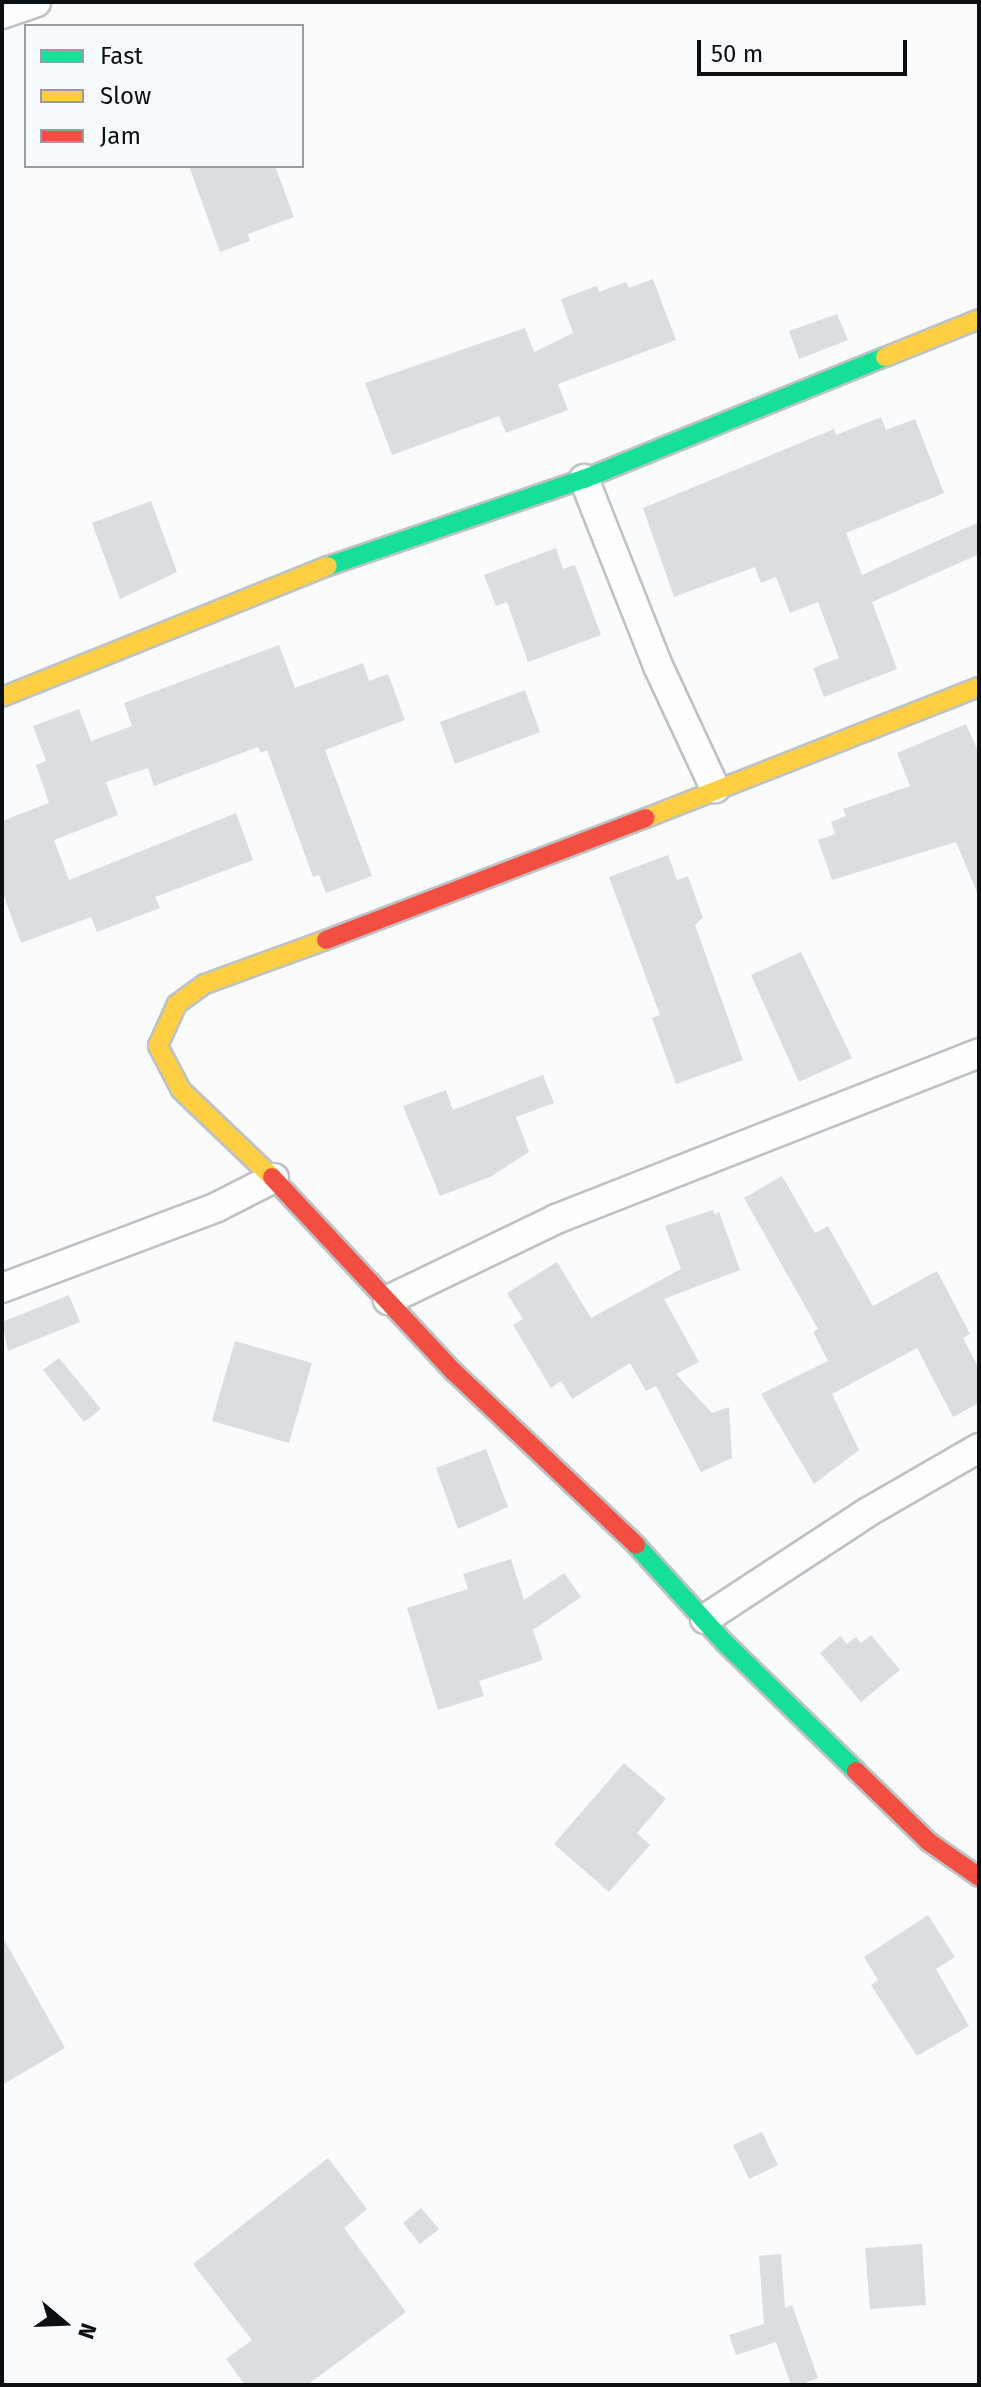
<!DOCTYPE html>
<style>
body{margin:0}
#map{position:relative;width:981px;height:2387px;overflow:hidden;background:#f9fbfd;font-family:"Fira Sans",sans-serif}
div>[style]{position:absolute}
.building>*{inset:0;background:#dadee2}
.roads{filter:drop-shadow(2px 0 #bec2c5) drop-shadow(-2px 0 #bec2c5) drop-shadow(0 2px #bec2c5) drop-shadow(0 -2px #bec2c5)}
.street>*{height:28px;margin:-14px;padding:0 14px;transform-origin:14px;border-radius:14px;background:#fefeff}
.fast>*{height:18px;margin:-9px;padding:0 9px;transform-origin:9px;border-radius:9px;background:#16e098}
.slow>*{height:18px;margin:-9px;padding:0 9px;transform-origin:9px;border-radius:9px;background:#ffcf43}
.jam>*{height:18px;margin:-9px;padding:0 9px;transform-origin:9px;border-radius:9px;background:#f24e42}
span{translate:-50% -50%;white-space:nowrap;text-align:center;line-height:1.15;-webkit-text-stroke:6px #f8fbfe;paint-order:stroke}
.frame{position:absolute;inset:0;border:4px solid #0b1015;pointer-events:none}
.legend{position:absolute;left:24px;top:24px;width:280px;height:144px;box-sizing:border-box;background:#f8fbfe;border:2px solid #999da1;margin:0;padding:10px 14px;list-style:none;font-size:24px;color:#0b1015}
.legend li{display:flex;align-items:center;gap:16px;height:40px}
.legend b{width:40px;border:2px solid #999da1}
.north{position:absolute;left:24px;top:2283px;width:80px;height:80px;-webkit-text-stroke:6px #f8fbfe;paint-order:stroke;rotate:109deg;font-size:22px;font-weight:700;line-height:32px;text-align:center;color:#0b1015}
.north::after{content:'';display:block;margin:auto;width:28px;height:36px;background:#0b1015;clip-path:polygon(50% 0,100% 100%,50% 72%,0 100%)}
.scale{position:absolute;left:697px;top:40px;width:210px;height:36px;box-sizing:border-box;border:4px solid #0b1015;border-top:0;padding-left:10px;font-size:24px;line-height:28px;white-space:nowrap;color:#0b1015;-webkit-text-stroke:6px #f8fbfe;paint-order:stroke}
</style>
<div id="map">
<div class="building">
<div style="clip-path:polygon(189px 166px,275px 166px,294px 217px,248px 234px,250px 241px,220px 252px)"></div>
<div style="clip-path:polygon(653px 279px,676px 340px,558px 384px,568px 410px,506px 433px,499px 416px,392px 455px,365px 383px,525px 328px,534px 352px,573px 333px,561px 299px,597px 286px,599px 292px,626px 282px,629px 288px)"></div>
<div style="clip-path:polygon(837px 314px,848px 340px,799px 359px,789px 331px)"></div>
<div style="clip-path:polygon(881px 417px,886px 430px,915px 419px,944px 493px,846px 533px,862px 575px,979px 522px,979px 554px,872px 602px,897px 669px,824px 697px,813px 668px,839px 658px,818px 602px,790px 613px,776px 577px,761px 583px,755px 567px,674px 597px,643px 508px,834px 429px,836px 435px)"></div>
<div style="clip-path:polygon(151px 501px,177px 572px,120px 599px,92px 523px)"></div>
<div style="clip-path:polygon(556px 548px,563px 569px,575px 565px,601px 635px,528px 662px,507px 602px,496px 606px,484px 575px)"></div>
<div style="clip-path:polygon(279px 645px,295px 688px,363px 663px,369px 681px,388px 674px,405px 720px,325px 750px,372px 876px,326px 893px,319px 875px,313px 877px,267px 750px,261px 753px,258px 747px,154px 786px,148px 768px,106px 782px,118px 815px,54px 840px,69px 880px,236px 813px,253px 860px,155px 897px,160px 908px,97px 932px,91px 917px,21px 943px,2px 891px,2px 821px,49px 803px,36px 765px,46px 761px,33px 726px,79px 709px,91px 741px,132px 726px,124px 703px)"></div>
<div style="clip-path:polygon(525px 690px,540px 732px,455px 764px,440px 722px)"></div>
<div style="clip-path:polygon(966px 724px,979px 753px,979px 897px,956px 842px,832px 880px,818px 840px,835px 834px,831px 822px,846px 816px,843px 809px,910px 786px,897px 753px)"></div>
<div style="clip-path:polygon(668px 855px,677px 880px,688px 876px,703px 918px,695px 925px,743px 1060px,676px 1084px,652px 1018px,660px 1015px,609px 877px)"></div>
<div style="clip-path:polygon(801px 952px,852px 1058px,799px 1082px,751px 975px)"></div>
<div style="clip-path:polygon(543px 1075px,554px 1103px,516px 1117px,529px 1152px,490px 1177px,440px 1196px,403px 1106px,446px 1090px,453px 1110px)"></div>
<div style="clip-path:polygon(782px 1176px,815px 1233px,828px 1226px,873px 1306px,937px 1271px,970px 1334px,963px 1338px,979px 1369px,979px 1403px,953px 1417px,917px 1348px,832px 1394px,859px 1450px,814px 1484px,761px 1394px,828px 1361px,813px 1332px,818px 1329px,744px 1198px)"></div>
<div style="clip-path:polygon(713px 1210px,715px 1215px,719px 1212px,740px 1270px,664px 1299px,699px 1362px,676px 1374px,712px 1413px,729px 1407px,732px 1458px,701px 1472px,656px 1386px,646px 1391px,630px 1363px,572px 1399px,561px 1381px,551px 1388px,513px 1325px,523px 1319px,507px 1293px,557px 1262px,591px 1318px,681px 1269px,665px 1226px)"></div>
<div style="clip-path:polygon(69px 1295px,80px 1322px,8px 1351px,2px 1322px)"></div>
<div style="clip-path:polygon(235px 1341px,312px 1363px,289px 1443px,212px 1421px)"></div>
<div style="clip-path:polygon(59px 1358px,101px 1409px,84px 1422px,43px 1370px)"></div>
<div style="clip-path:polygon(486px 1449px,508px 1507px,458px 1529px,436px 1468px)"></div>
<div style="clip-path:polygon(511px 1559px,524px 1600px,564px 1573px,581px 1597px,533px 1630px,543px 1660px,479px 1681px,484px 1696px,438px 1710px,407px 1608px,468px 1589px,463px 1574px)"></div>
<div style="clip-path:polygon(871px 1635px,900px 1670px,861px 1702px,820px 1653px,840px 1636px,847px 1644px,856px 1637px,861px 1643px)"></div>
<div style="clip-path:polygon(624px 1763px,666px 1799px,637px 1833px,650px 1845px,609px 1892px,554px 1844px)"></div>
<div style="clip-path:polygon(928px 1915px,955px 1957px,936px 1969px,969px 2026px,917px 2056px,871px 1985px,878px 1980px,864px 1957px)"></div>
<div style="clip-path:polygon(2px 1936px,65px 2048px,2px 2085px)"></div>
<div style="clip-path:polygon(762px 2132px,778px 2165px,749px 2179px,733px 2145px)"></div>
<div style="clip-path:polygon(328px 2158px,367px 2209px,344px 2228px,406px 2312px,307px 2385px,245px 2385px,226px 2359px,252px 2340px,193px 2264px)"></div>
<div style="clip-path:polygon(421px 2208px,439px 2229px,420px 2244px,403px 2223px)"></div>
<div style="clip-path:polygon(922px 2244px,926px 2305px,870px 2309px,865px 2248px)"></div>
<div style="clip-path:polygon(781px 2254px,785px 2308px,792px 2305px,818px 2378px,799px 2385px,791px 2385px,776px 2342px,736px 2355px,729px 2335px,764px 2324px,759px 2256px)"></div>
</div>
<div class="roads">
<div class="street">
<div style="left:2px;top:14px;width:36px;rotate:-19deg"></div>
<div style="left:584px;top:479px;width:201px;rotate:68.4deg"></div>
<div style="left:658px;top:666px;width:135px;rotate:65deg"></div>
<div style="left:2px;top:1288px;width:230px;rotate:-20.6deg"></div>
<div style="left:217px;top:1207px;width:64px;rotate:-27deg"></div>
<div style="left:388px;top:1300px;width:187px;rotate:-25.7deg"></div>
<div style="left:556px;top:1219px;width:454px;rotate:-21.4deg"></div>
<div style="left:705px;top:1619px;width:195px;rotate:-33.3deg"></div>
<div style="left:868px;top:1512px;width:128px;rotate:-30deg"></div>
</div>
<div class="fast">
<div style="left:328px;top:566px;width:270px;rotate:-18.8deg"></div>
<div style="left:584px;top:479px;width:325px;rotate:-22.1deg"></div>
<div style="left:636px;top:1545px;width:131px;rotate:47.8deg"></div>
<div style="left:724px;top:1642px;width:185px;rotate:44.3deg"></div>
</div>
<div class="slow">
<div style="left:885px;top:357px;width:101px;rotate:-22deg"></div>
<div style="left:2px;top:697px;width:351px;rotate:-21.9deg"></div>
<div style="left:646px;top:818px;width:358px;rotate:-21.5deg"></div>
<div style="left:272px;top:1177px;width:126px;rotate:-136.3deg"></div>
<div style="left:181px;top:1090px;width:50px;rotate:-117.6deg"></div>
<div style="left:158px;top:1046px;width:46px;rotate:-65.7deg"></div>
<div style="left:177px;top:1004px;width:34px;rotate:-36deg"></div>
<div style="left:205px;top:984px;width:129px;rotate:-20deg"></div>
</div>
<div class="jam">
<div style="left:326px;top:940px;width:342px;rotate:-20.9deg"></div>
<div style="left:272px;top:1177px;width:267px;rotate:47deg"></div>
<div style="left:454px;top:1372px;width:251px;rotate:43.5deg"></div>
<div style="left:856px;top:1771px;width:102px;rotate:44.2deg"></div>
<div style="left:929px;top:1842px;width:61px;rotate:35deg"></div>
</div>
</div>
<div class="frame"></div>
<ul class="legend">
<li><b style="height:10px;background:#16e098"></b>Fast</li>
<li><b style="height:10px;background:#ffcf43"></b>Slow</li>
<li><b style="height:10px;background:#f24e42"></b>Jam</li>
</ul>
<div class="north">N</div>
<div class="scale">50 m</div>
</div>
